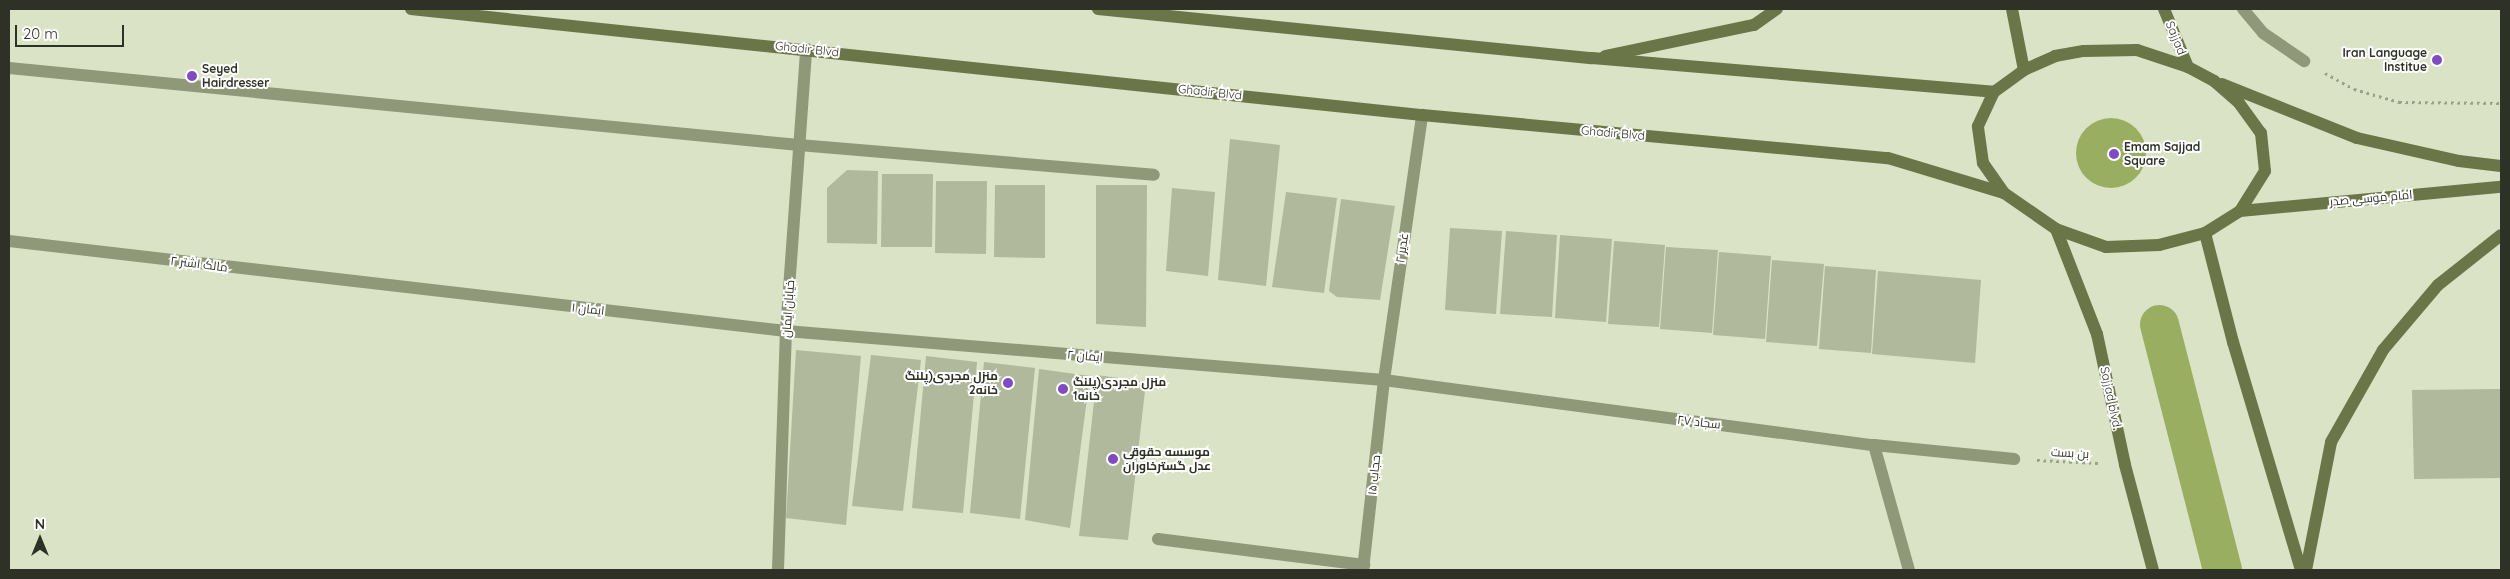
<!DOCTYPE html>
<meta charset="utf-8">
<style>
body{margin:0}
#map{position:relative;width:2510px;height:579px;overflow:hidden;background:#dae3c5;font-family:Quicksand,Cairo,sans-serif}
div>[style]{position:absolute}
.water>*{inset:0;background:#9aae62}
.round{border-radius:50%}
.canal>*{height:39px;margin:-19.5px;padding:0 19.5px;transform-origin:19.5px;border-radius:19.5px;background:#9aae62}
.building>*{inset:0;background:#b0b99b}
.path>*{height:3px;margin-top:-1.5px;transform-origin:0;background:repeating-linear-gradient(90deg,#9aa189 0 2.5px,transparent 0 6.5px)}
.lane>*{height:12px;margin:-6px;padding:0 6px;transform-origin:6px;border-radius:6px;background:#8f9879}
.street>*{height:12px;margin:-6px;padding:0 6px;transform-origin:6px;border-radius:6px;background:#8f9879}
.secondary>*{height:12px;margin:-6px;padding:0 6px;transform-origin:6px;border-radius:6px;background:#6a7647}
.dots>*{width:14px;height:14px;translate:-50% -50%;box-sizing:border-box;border:2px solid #fff;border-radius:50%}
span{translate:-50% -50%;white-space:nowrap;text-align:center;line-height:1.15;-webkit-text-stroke:4px #fff;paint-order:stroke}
.street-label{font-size:12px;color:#2e3226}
.poi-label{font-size:12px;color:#2e3226;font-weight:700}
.right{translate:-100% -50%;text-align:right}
.left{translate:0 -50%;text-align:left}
.frame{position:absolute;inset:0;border:10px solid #2e3226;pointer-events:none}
.north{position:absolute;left:15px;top:514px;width:50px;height:50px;-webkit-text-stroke:4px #fff;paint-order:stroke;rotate:0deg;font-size:14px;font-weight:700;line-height:20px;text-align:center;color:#2e3226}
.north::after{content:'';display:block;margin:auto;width:18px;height:22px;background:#2e3226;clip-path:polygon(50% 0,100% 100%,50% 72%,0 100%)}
.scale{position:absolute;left:15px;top:25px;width:109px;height:22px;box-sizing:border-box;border:2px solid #2e3226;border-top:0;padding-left:6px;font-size:15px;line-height:18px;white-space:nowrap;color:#2e3226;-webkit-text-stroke:4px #fff;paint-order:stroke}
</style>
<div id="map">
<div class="water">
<div class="round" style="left:2076px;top:118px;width:70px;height:70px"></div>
</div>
<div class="canal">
<div style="left:2159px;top:324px;width:254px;rotate:75.6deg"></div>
</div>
<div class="building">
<div style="clip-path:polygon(1230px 139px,1280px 145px,1266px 286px,1218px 280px)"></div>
<div style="clip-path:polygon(847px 170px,878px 171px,877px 244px,827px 243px,827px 188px)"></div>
<div style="clip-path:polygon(882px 174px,933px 174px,932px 247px,881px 247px)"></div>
<div style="clip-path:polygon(936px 181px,987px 181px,986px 254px,935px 253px)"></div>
<div style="clip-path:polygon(995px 185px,1045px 185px,1045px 258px,994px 257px)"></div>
<div style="clip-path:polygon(1096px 185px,1147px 185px,1146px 327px,1096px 324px)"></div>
<div style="clip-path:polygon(1172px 188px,1215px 192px,1208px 276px,1166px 271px)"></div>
<div style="clip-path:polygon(1286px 192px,1337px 198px,1324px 293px,1272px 287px)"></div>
<div style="clip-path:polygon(1341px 199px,1395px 206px,1380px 300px,1337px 297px,1329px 291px)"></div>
<div style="clip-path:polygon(1450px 228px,1502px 231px,1496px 314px,1445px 310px)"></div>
<div style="clip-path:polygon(1506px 231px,1557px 235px,1552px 317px,1500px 314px)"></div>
<div style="clip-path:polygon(1560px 235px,1612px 239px,1606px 322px,1555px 318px)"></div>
<div style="clip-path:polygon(1614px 241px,1665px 245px,1659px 327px,1608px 324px)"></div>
<div style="clip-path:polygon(1666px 247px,1718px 250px,1712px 333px,1660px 329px)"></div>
<div style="clip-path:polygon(1719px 252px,1771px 256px,1765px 339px,1713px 335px)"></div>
<div style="clip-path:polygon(1772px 260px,1824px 264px,1817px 346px,1766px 342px)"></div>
<div style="clip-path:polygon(1825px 266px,1876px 270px,1871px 353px,1819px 349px)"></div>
<div style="clip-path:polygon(1878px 271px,1981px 280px,1975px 363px,1872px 354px)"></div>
<div style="clip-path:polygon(796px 350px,861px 356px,846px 525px,786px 518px)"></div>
<div style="clip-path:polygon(871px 355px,921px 360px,903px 511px,852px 506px)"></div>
<div style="clip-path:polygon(926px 356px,977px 362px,963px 513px,912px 508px)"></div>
<div style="clip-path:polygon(984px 362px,1035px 368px,1020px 519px,970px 513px)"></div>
<div style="clip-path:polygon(1039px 369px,1090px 376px,1070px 528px,1025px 520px)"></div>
<div style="clip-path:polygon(1097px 375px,1146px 382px,1128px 540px,1079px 536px)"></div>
<div style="clip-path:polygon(2501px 389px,2501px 478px,2414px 479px,2412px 390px)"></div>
</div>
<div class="path">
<div style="left:2325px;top:73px;width:33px;rotate:29deg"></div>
<div style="left:2354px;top:89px;width:47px;rotate:16.1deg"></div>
<div style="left:2399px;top:102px;width:102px;rotate:0.6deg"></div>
<div style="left:2037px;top:460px;width:61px;rotate:2.8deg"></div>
</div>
<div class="lane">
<div style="left:9px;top:68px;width:794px;rotate:5.57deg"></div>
<div style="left:799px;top:145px;width:356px;rotate:4.8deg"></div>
<div style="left:1384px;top:380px;width:268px;rotate:-81.8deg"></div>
<div style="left:1158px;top:539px;width:208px;rotate:7.2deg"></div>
</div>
<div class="street">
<div style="left:2243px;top:9px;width:31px;rotate:50deg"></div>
<div style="left:2263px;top:33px;width:50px;rotate:34.3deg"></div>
<div style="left:9px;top:241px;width:782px;rotate:6.61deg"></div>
<div style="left:786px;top:331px;width:600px;rotate:4.68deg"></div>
<div style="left:1384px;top:380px;width:494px;rotate:7.6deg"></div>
<div style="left:1874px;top:445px;width:141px;rotate:5.7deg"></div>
<div style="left:1874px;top:445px;width:130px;rotate:74.4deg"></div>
<div style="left:778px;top:570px;width:239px;rotate:-88.1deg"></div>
<div style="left:786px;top:331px;width:283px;rotate:-85.9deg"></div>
<div style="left:1363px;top:570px;width:191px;rotate:-83.7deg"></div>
</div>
<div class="secondary">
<div style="left:411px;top:9px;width:1017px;rotate:5.99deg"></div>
<div style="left:1422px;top:115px;width:468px;rotate:5.3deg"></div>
<div style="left:1888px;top:158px;width:121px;rotate:16.8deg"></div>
<div style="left:1098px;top:9px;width:496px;rotate:5.7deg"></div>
<div style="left:1592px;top:58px;width:403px;rotate:4.8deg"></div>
<div style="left:2012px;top:9px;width:62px;rotate:78.9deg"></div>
<div style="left:2164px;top:9px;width:63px;rotate:67.5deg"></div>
<div style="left:2137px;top:50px;width:54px;rotate:18.4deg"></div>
<div style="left:2188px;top:67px;width:30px;rotate:28deg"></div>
<div style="left:2214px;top:81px;width:33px;rotate:41deg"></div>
<div style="left:2239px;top:103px;width:37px;rotate:54deg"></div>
<div style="left:2261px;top:133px;width:38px;rotate:84deg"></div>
<div style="left:2265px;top:171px;width:47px;rotate:122deg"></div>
<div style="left:2240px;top:211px;width:41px;rotate:147.8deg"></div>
<div style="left:2205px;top:233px;width:48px;rotate:165.4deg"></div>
<div style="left:2159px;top:245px;width:53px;rotate:177.8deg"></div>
<div style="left:2106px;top:247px;width:53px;rotate:-160.2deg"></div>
<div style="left:2056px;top:229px;width:63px;rotate:-145.3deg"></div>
<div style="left:2004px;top:193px;width:37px;rotate:-125deg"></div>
<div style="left:1983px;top:163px;width:37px;rotate:-98deg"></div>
<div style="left:1978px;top:126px;width:38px;rotate:-65deg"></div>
<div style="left:1994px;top:92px;width:37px;rotate:-36deg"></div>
<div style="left:2024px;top:70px;width:34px;rotate:-24deg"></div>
<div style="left:2055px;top:56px;width:29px;rotate:-10deg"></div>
<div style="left:2084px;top:51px;width:53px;rotate:-1.1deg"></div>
<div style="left:1605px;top:56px;width:152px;rotate:-11.8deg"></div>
<div style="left:1754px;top:25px;width:28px;rotate:-35deg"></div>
<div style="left:2222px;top:84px;width:145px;rotate:21.8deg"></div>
<div style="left:2357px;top:138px;width:105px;rotate:12.7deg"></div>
<div style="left:2459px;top:161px;width:42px;rotate:6.8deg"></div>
<div style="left:2240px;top:211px;width:262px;rotate:-5.3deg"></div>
<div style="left:2056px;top:229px;width:113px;rotate:68.7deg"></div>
<div style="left:2097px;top:334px;width:134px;rotate:77.9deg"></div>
<div style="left:2125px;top:465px;width:109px;rotate:75.1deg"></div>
<div style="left:2205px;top:233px;width:113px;rotate:75.6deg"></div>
<div style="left:2233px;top:342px;width:238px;rotate:73.4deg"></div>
<div style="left:2306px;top:570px;width:130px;rotate:-78.9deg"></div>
<div style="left:2331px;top:442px;width:106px;rotate:-60.5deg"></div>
<div style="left:2383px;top:350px;width:85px;rotate:-49.8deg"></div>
<div style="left:2438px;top:285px;width:80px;rotate:-38.4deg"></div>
</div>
<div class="dots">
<div style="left:2437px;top:60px;background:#7f4ac2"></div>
<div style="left:192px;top:76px;background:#7f4ac2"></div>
<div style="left:2114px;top:154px;background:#7f4ac2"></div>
<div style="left:1008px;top:383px;background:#7f4ac2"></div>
<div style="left:1063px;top:389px;background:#7f4ac2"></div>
<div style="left:1113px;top:459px;background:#7f4ac2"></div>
</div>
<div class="street-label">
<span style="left:2176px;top:38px;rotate:68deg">Sajjad</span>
<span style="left:807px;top:49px;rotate:6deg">Ghadir Blvd</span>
<span style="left:1210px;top:92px;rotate:6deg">Ghadir Blvd</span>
<span style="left:1613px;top:133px;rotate:5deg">Ghadir Blvd</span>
<span style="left:2371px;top:198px;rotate:-5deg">امام موسی صدر</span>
<span style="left:1402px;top:248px;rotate:-82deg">غدیر ۲</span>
<span style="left:199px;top:264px;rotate:7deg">مالک اشتر ۲</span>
<span style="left:588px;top:309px;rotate:6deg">ایمان ۱</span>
<span style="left:788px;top:309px;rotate:-86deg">خیابان ایمان</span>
<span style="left:1085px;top:356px;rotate:5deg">ایمان ۲</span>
<span style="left:2111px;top:398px;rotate:78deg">Sajjad blvd.</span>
<span style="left:1699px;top:422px;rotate:7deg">سجاد ۲۷</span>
<span style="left:2070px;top:453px;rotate:3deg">بن بست</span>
<span style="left:1374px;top:475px;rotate:-84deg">حجاب ۱۵</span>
</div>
<div class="poi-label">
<span class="right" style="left:2427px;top:60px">Iran Language<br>Institue</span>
<span class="left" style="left:202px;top:76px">Seyed<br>Hairdresser</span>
<span class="left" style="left:2124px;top:154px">Emam Sajjad<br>Square</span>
<span class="right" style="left:998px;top:383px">منزل مجردی(پلنگ<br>خانه2</span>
<span class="left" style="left:1073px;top:389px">منزل مجردی(پلنگ<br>خانه1</span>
<span class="left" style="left:1123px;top:459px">موسسه حقوقی<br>عدل گسترخاوران</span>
</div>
<div class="frame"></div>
<div class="north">N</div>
<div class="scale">20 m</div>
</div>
